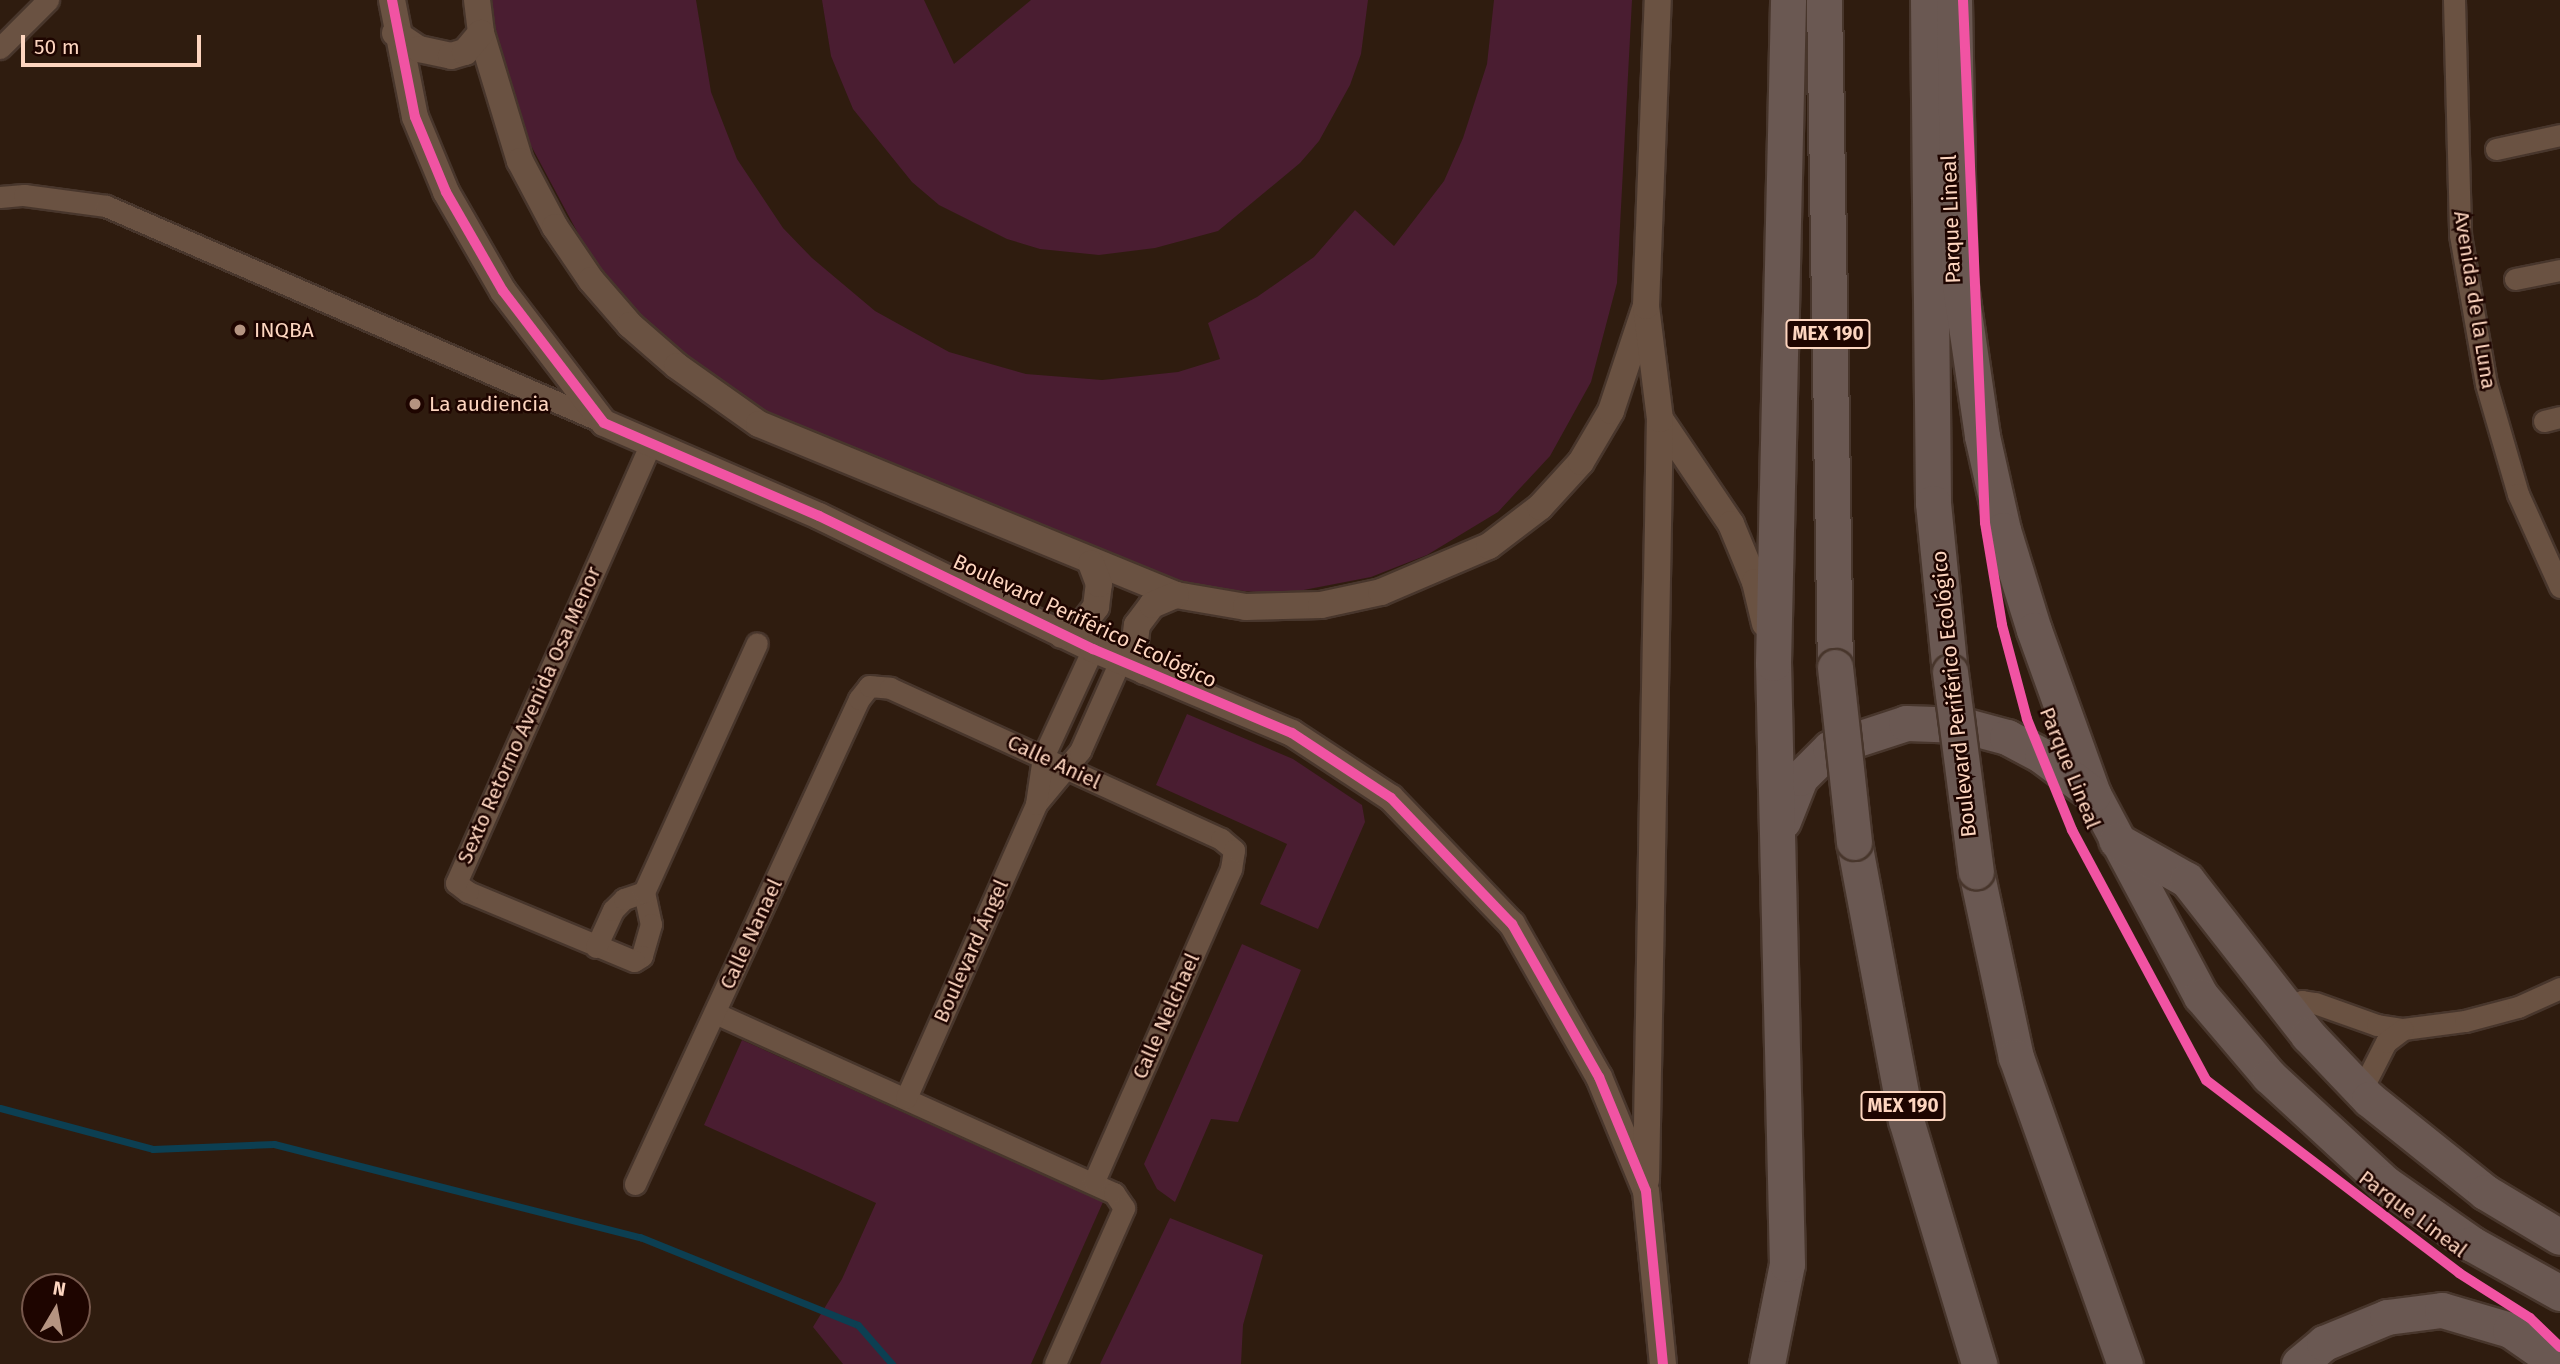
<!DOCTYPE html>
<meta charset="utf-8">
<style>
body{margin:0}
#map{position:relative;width:2560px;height:1364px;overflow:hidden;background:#2f1c0f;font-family:"Fira Sans",sans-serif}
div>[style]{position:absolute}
.green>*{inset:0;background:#4a1d31}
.stream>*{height:7px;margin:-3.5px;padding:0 3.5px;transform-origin:3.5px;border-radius:3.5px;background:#0c3f52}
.roads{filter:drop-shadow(2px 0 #48362c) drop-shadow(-2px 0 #48362c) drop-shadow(0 2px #48362c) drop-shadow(0 -2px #48362c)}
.minor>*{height:21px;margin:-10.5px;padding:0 10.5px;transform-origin:10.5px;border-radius:10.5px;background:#6a5242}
.tertiary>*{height:26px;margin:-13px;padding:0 13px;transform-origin:13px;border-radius:13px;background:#6a5242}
.trunk>*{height:35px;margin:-17.5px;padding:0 17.5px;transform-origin:17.5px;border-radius:17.5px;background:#6a5852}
.bridges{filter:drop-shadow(2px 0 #48362c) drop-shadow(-2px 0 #48362c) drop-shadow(0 2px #48362c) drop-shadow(0 -2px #48362c)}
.trunk-bridge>*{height:35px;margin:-17.5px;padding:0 17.5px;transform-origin:17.5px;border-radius:17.5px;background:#6a5852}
.cycleway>*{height:10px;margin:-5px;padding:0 5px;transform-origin:5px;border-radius:5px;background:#f153a3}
.dots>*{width:19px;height:19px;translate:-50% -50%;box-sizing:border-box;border:4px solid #1e0500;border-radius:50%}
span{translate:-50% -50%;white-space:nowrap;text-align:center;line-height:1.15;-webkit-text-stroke:5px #1e0500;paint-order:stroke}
.shield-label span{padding:2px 5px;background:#1e0500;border:2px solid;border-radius:5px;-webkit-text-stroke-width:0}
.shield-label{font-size:19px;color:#fdd5bf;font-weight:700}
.street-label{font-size:21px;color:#fdd5bf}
.poi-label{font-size:21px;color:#fdd5bf}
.left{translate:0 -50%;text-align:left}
.north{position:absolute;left:21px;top:1273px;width:70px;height:70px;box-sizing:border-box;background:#1e0500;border:2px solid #77584c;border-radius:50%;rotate:10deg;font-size:19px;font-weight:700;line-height:28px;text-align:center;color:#fdd5bf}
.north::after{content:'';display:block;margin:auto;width:24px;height:32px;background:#b59481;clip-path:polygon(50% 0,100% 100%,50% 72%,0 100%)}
.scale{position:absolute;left:21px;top:35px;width:180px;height:32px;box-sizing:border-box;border:4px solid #fdd5bf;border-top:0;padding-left:9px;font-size:21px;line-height:24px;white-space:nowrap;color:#fdd5bf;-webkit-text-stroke:5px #1e0500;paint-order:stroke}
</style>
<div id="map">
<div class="green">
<div style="clip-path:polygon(488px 0,696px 0,711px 92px,737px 159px,783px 228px,812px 258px,875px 311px,949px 352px,1026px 374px,1102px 380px,1178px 372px,1220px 359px,1208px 323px,1257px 297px,1314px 257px,1355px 210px,1394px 246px,1444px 181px,1463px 138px,1487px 64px,1494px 0,1632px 0,1617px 283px,1591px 382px,1550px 456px,1498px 512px,1427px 555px,1371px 577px,1283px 594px,1182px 586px,796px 431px,708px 379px,649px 326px,588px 252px,528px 140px,489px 22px)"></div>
<div style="clip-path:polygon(822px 0,924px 0,954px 64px,1031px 0,1368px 0,1361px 54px,1350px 85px,1319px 141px,1300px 163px,1218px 231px,1155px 248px,1099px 255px,1040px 249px,1007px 239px,939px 205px,912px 182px,853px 109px,831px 56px)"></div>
<div style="clip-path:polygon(1187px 714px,1293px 759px,1362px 805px,1365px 822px,1318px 929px,1260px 904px,1287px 844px,1156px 785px)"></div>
<div style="clip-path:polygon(1242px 944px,1301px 970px,1238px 1122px,1211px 1119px,1175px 1202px,1157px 1189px,1144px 1164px)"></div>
<div style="clip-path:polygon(742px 1040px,1103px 1202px,1031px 1364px,843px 1364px,813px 1327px,842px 1279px,876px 1203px,704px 1125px)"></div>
<div style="clip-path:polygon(1170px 1218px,1263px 1255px,1243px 1325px,1241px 1364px,1100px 1364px)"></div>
</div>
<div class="stream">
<div style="left:0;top:1108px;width:158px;rotate:15deg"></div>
<div style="left:153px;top:1149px;width:121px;rotate:-2.4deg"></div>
<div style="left:274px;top:1144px;width:378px;rotate:14.3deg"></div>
<div style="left:640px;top:1237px;width:235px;rotate:22deg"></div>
<div style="left:858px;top:1325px;width:52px;rotate:48.9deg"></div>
</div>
<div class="roads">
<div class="minor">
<div style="left:2454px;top:0;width:235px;rotate:88.5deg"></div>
<div style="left:2460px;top:235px;width:151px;rotate:80.1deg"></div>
<div style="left:2486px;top:384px;width:115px;rotate:73.8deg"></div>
<div style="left:2518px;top:494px;width:102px;rotate:65.7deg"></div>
<div style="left:0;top:48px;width:68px;rotate:-45deg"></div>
<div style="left:2496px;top:149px;width:66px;rotate:-12.3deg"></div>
<div style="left:0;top:197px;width:24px;rotate:-5deg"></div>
<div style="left:24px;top:195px;width:83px;rotate:7.6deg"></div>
<div style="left:106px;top:206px;width:542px;rotate:23.49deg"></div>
<div style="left:2515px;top:279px;width:46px;rotate:-11.3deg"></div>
<div style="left:2544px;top:421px;width:16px;rotate:-14deg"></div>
<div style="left:1036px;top:804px;width:69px;rotate:-50.3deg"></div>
<div style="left:1080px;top:751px;width:98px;rotate:-66deg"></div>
<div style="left:644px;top:892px;width:33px;rotate:78deg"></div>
<div style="left:651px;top:924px;width:33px;rotate:106deg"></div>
<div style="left:642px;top:956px;width:9px;rotate:148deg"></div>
<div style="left:634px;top:961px;width:180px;rotate:-157.4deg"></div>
<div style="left:468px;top:892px;width:15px;rotate:-143deg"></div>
<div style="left:456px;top:883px;width:479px;rotate:-66.1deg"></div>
<div style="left:596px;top:947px;width:41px;rotate:-65.3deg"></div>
<div style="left:613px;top:910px;width:16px;rotate:-45deg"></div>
<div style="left:624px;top:899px;width:21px;rotate:-19deg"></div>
<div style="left:644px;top:892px;width:273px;rotate:-65.6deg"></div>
<div style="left:2287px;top:1009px;width:17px;rotate:-28deg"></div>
<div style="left:2302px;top:1001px;width:13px;rotate:9deg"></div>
<div style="left:2315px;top:1003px;width:66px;rotate:19.5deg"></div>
<div style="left:2377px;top:1025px;width:26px;rotate:9deg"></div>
<div style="left:2403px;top:1029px;width:63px;rotate:-7.4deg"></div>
<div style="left:2465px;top:1021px;width:55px;rotate:-14.8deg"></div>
<div style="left:2518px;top:1007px;width:46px;rotate:-24.3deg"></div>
<div style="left:715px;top:1013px;width:438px;rotate:24.3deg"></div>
<div style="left:1114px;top:1193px;width:18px;rotate:56deg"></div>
<div style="left:1124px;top:1208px;width:171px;rotate:113.9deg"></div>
<div style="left:2361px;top:1091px;width:55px;rotate:-63deg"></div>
<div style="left:2386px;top:1042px;width:21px;rotate:-37deg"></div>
<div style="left:906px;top:1098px;width:321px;rotate:-66.1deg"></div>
<div style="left:1036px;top:804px;width:48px;rotate:-81.5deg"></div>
<div style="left:1043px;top:757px;width:119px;rotate:-65.2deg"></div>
<div style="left:635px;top:1184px;width:534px;rotate:-65.21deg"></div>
<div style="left:859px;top:699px;width:16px;rotate:-52deg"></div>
<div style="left:869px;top:686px;width:21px;rotate:5deg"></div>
<div style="left:890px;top:688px;width:364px;rotate:24.5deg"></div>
<div style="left:1221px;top:839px;width:17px;rotate:40deg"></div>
<div style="left:1234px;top:850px;width:19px;rotate:99deg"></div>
<div style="left:1231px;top:869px;width:341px;rotate:113.7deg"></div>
</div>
<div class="tertiary">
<div style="left:392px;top:0;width:119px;rotate:78.9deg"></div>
<div style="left:415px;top:117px;width:81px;rotate:67.5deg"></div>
<div style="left:446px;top:192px;width:114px;rotate:60.1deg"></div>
<div style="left:503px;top:291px;width:166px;rotate:52.6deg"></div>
<div style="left:604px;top:423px;width:234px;rotate:23.4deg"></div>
<div style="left:819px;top:516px;width:305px;rotate:25.9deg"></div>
<div style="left:1093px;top:649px;width:216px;rotate:22.9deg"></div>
<div style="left:1292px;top:733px;width:118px;rotate:33.3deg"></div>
<div style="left:1391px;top:798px;width:175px;rotate:46.2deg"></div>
<div style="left:1512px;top:924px;width:176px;rotate:60.4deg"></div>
<div style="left:1599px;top:1077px;width:123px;rotate:67.6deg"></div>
<div style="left:1646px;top:1191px;width:174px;rotate:84.4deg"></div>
<div style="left:477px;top:0;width:33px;rotate:83deg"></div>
<div style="left:481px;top:33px;width:134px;rotate:73.1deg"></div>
<div style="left:520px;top:161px;width:75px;rotate:62.1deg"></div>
<div style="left:555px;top:227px;width:64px;rotate:55.8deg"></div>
<div style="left:591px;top:280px;width:60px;rotate:49.1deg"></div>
<div style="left:630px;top:325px;width:62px;rotate:41.1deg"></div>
<div style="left:677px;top:366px;width:100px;rotate:35.3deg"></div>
<div style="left:759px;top:424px;width:451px;rotate:22.3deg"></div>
<div style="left:1176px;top:595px;width:71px;rotate:9.7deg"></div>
<div style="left:1246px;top:607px;width:75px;rotate:-1.5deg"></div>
<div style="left:1321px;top:605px;width:61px;rotate:-12.2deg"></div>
<div style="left:1381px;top:592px;width:117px;rotate:-23.1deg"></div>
<div style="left:1489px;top:546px;width:64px;rotate:-37.4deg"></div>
<div style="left:1540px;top:507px;width:61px;rotate:-47.7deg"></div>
<div style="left:1581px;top:462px;width:59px;rotate:-59.5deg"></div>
<div style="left:1611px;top:411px;width:111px;rotate:-71.6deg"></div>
<div style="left:395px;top:33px;width:29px;rotate:34deg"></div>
<div style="left:419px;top:49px;width:33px;rotate:12deg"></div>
<div style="left:451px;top:56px;width:15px;rotate:-16deg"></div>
<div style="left:465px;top:52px;width:25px;rotate:-50deg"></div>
<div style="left:1660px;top:419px;width:127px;rotate:55.9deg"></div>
<div style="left:1731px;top:524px;width:63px;rotate:67.5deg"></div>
<div style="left:1755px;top:582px;width:43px;rotate:76.6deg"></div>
<div style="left:1062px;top:635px;width:22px;rotate:-27deg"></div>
<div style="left:1082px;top:625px;width:23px;rotate:-52deg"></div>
<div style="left:1096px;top:607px;width:23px;rotate:-83deg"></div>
<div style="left:1099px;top:584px;width:22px;rotate:-111deg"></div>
<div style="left:1144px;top:671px;width:24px;rotate:-114deg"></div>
<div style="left:1134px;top:649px;width:24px;rotate:-83deg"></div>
<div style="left:1137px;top:625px;width:25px;rotate:-53deg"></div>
<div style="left:1152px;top:605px;width:26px;rotate:-23deg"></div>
<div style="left:1646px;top:1180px;width:761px;rotate:-88.95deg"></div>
<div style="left:1660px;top:419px;width:114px;rotate:-97.1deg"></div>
<div style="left:1646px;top:306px;width:306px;rotate:-87.8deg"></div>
</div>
<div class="trunk">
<div style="left:1824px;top:0;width:667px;rotate:89.06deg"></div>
<div style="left:1928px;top:0;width:503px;rotate:89.43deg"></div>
<div style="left:1933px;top:503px;width:170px;rotate:84.3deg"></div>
<div style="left:1954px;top:0;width:278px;rotate:89deg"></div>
<div style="left:1959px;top:278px;width:160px;rotate:81.7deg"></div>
<div style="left:1982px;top:436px;width:96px;rotate:77.4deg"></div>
<div style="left:2003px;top:530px;width:105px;rotate:72.8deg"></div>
<div style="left:2034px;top:630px;width:174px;rotate:70.2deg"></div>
<div style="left:2093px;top:794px;width:229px;rotate:61.9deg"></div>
<div style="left:2201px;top:996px;width:105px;rotate:49.6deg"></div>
<div style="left:2269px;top:1076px;width:158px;rotate:42.7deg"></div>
<div style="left:2385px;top:1183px;width:106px;rotate:35deg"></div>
<div style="left:2472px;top:1244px;width:101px;rotate:29.1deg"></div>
<div style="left:1783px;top:821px;width:46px;rotate:-68.4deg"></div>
<div style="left:1800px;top:778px;width:42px;rotate:-45deg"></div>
<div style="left:1830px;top:748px;width:80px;rotate:-18.2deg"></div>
<div style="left:1906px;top:723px;width:56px;rotate:2deg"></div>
<div style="left:1962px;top:725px;width:47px;rotate:14.9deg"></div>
<div style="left:2007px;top:737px;width:40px;rotate:28deg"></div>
<div style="left:2042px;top:756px;width:64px;rotate:36.7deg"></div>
<div style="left:2116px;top:840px;width:81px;rotate:29.4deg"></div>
<div style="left:2187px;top:880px;width:197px;rotate:52deg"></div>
<div style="left:2308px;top:1035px;width:88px;rotate:46.4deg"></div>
<div style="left:2369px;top:1099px;width:149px;rotate:38.7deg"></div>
<div style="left:2485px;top:1192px;width:87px;rotate:31deg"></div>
<div style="left:1854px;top:842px;width:283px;rotate:79.4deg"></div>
<div style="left:1906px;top:1120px;width:255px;rotate:73.3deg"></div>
<div style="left:1976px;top:871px;width:190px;rotate:77.9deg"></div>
<div style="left:2016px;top:1057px;width:326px;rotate:70.5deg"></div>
<div style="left:1767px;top:1364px;width:102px;rotate:-78.7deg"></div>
<div style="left:1787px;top:1264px;width:601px;rotate:-91.33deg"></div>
<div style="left:1773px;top:663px;width:663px;rotate:-88.7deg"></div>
<div style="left:2299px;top:1364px;width:33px;rotate:-40deg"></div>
<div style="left:2324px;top:1343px;width:68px;rotate:-22.4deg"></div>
<div style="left:2387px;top:1317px;width:55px;rotate:-7.3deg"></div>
<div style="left:2442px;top:1310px;width:71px;rotate:16.4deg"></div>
<div style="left:2510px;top:1330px;width:60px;rotate:34.8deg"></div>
</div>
</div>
<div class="bridges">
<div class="trunk-bridge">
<div style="left:1835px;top:667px;width:176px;rotate:83.8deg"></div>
<div style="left:1950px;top:672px;width:201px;rotate:82.6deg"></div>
</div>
</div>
<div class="cycleway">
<div style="left:392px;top:0;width:119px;rotate:78.9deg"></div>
<div style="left:415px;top:117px;width:81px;rotate:67.5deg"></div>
<div style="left:446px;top:192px;width:114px;rotate:60.1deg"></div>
<div style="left:503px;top:291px;width:166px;rotate:52.6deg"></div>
<div style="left:604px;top:423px;width:234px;rotate:23.4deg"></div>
<div style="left:819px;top:516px;width:305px;rotate:25.9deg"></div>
<div style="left:1093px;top:649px;width:216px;rotate:22.9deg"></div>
<div style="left:1292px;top:733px;width:118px;rotate:33.3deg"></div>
<div style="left:1391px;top:798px;width:175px;rotate:46.2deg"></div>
<div style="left:1512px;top:924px;width:176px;rotate:60.4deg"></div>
<div style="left:1599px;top:1077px;width:123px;rotate:67.6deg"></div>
<div style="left:1646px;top:1191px;width:174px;rotate:84.4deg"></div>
<div style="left:1963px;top:0;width:523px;rotate:87.59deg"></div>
<div style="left:1985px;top:523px;width:103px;rotate:80.5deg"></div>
<div style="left:2002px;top:625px;width:97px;rotate:75.1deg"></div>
<div style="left:2027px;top:719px;width:120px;rotate:67.9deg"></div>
<div style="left:2072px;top:830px;width:284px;rotate:61.8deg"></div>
<div style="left:2206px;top:1080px;width:318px;rotate:37.3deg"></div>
<div style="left:2459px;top:1273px;width:84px;rotate:32.4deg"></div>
<div style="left:2530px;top:1318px;width:42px;rotate:44deg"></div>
</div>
<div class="dots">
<div style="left:240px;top:330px;background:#b59481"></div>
<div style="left:415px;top:404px;background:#b59481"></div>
</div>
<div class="shield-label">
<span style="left:1828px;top:334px">MEX 190</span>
<span style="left:1903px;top:1106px">MEX 190</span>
</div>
<div class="street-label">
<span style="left:1951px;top:219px;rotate:-92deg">Parque Lineal</span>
<span style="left:2475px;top:300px;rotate:81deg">Avenida de la Luna</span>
<span style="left:1085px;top:621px;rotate:25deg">Boulevard Periférico Ecológico</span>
<span style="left:1954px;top:694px;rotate:-96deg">Boulevard Periférico Ecológico</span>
<span style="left:529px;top:715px;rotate:-66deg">Sexto Retorno Avenida Osa Menor</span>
<span style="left:1054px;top:762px;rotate:25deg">Calle Aniel</span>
<span style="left:2070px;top:768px;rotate:68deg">Parque Lineal</span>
<span style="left:751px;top:934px;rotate:-65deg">Calle Nanael</span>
<span style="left:971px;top:951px;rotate:-66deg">Boulevard Ángel</span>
<span style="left:1166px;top:1016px;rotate:-66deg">Calle Nelchael</span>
<span style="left:2413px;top:1214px;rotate:37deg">Parque Lineal</span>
</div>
<div class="poi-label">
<span class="left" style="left:254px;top:330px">INQBA</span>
<span class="left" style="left:429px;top:404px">La audiencia</span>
</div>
<div class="north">N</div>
<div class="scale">50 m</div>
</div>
